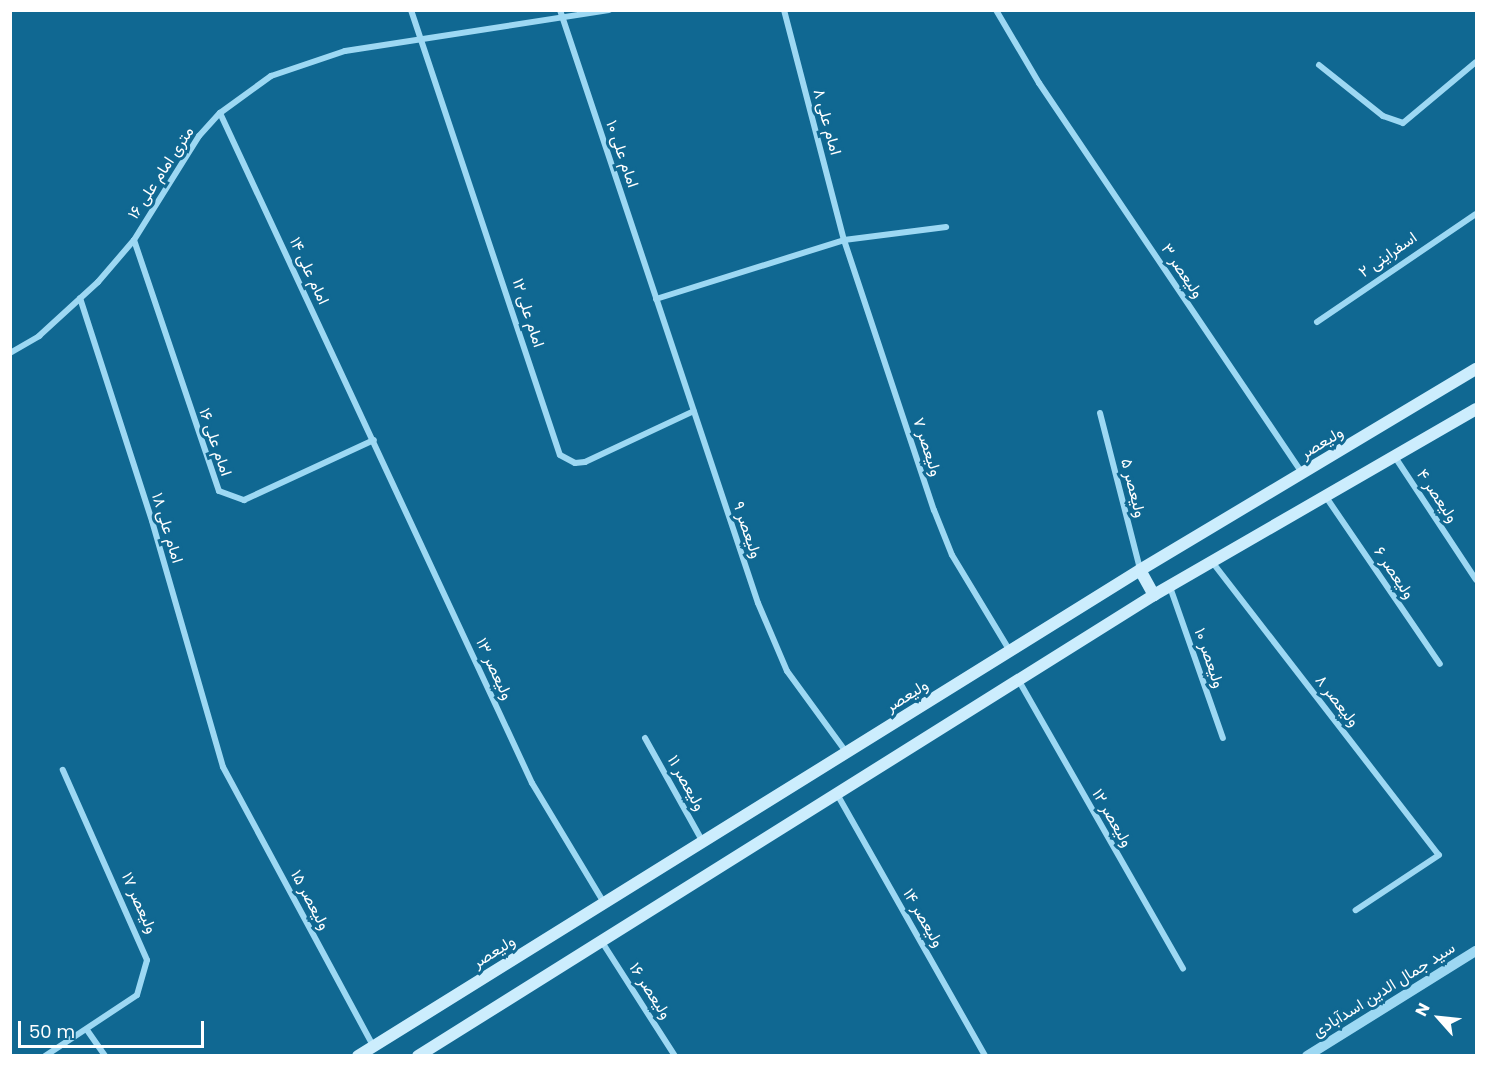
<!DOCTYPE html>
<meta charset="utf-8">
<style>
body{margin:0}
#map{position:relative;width:1487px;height:1066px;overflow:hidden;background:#106892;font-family:Poppins,Vazirmatn,sans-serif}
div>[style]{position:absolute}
.minor>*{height:6px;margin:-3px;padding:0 3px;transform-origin:3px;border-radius:3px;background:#9dd8f3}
.tertiary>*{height:10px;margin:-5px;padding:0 5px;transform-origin:5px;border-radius:5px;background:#9dd8f3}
.secondary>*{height:12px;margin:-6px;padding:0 6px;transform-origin:6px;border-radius:6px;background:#ccedfd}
span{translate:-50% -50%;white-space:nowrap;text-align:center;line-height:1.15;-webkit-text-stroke:6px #106892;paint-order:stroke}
.street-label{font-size:16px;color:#fff}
.frame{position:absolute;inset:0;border:12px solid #fff;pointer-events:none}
.north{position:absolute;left:1409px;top:988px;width:60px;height:60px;-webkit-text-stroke:4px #106892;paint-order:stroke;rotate:297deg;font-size:16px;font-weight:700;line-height:24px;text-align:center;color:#fff}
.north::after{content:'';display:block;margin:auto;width:21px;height:27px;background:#fff;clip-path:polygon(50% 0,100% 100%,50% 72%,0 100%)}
.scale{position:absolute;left:18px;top:1021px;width:186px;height:27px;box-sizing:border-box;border:3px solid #fff;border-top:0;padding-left:8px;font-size:18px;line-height:21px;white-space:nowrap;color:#fff;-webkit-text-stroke:4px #106892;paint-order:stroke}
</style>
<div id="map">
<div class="minor">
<div style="left:411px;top:10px;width:469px;rotate:71.5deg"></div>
<div style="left:560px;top:455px;width:17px;rotate:28deg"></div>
<div style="left:575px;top:463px;width:10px;rotate:-6deg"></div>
<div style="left:585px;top:462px;width:120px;rotate:-25.1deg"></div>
<div style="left:560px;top:10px;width:625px;rotate:71.54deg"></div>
<div style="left:758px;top:603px;width:74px;rotate:66.9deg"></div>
<div style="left:787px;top:671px;width:100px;rotate:53.9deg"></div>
<div style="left:784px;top:10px;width:238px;rotate:75.4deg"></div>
<div style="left:844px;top:240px;width:285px;rotate:71.6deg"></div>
<div style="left:934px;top:510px;width:48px;rotate:68.2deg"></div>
<div style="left:952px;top:555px;width:112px;rotate:58.9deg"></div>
<div style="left:996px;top:10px;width:85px;rotate:59.5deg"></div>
<div style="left:1039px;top:83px;width:470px;rotate:56deg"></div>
<div style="left:1319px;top:65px;width:82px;rotate:38.6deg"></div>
<div style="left:1383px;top:116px;width:21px;rotate:19deg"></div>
<div style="left:1403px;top:123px;width:95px;rotate:-39.9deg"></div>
<div style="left:220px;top:113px;width:739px;rotate:65.03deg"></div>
<div style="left:532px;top:783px;width:140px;rotate:59deg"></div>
<div style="left:134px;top:240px;width:265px;rotate:71.3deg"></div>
<div style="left:219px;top:491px;width:27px;rotate:20deg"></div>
<div style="left:244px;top:500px;width:143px;rotate:-24.8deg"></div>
<div style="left:80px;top:298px;width:234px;rotate:72.1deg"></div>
<div style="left:152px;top:521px;width:256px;rotate:73.9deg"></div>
<div style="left:223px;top:767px;width:317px;rotate:61.7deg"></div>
<div style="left:656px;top:299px;width:197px;rotate:-17.4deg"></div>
<div style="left:844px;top:240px;width:103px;rotate:-7.3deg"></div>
<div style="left:1317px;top:322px;width:192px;rotate:-34.2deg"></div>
<div style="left:10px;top:353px;width:34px;rotate:-30deg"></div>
<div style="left:39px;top:336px;width:80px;rotate:-42.5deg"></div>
<div style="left:98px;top:282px;width:55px;rotate:-49.4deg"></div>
<div style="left:134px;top:240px;width:123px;rotate:-58deg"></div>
<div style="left:199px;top:136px;width:31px;rotate:-48deg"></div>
<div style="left:220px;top:113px;width:63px;rotate:-36deg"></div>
<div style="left:271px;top:76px;width:78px;rotate:-18.7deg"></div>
<div style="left:345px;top:51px;width:267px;rotate:-8.8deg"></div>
<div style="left:1100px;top:413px;width:161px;rotate:75.6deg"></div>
<div style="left:1395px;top:457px;width:147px;rotate:56.6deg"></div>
<div style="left:1326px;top:497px;width:202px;rotate:55.7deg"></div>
<div style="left:1213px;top:563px;width:369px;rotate:52.3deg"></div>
<div style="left:1439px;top:855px;width:100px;rotate:146.5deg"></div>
<div style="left:1170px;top:587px;width:160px;rotate:70.7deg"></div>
<div style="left:1019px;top:681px;width:331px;rotate:60.3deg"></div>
<div style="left:645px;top:738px;width:119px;rotate:60.9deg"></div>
<div style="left:837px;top:794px;width:301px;rotate:60.5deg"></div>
<div style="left:602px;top:942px;width:135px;rotate:57.4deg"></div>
<div style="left:87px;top:1030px;width:32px;rotate:55deg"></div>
<div style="left:45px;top:1056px;width:110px;rotate:-33.5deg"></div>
<div style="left:137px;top:995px;width:36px;rotate:-74deg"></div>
<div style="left:147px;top:960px;width:208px;rotate:-113.9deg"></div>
</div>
<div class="tertiary">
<div style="left:1307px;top:1056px;width:199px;rotate:-31.9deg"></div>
</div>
<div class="secondary">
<div style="left:1140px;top:570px;width:29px;rotate:61deg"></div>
<div style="left:358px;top:1056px;width:921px;rotate:-31.86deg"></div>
<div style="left:1140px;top:570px;width:392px;rotate:-30.9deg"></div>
<div style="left:418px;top:1056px;width:868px;rotate:-32.06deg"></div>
<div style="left:1154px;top:595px;width:372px;rotate:-30deg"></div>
</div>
<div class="street-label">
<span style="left:827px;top:122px;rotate:75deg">امام علی ۸</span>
<span style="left:622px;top:154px;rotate:71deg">امام علی ۱۰</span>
<span style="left:161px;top:173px;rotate:-57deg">۱۶ متری امام علی</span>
<span style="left:1388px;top:255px;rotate:-35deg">اسفراینی ۲</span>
<span style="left:309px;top:271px;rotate:65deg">امام علی ۱۴</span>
<span style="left:1182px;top:271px;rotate:56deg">ولیعصر ۳</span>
<span style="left:528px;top:313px;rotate:72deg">امام علی ۱۲</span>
<span style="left:215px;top:442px;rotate:71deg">امام علی ۱۶</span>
<span style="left:1322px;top:443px;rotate:-31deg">ولیعصر</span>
<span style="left:927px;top:447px;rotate:72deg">ولیعصر ۷</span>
<span style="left:1133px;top:488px;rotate:76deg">ولیعصر ۵</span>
<span style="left:1437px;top:496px;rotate:56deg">ولیعصر ۴</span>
<span style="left:167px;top:528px;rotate:73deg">امام علی ۱۸</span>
<span style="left:747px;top:530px;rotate:71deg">ولیعصر ۹</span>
<span style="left:1394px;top:573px;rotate:56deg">ولیعصر ۶</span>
<span style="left:1209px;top:658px;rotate:71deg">ولیعصر ۱۰</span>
<span style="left:494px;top:669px;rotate:65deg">ولیعصر ۱۳</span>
<span style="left:907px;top:696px;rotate:-32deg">ولیعصر</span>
<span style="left:1337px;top:701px;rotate:52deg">ولیعصر ۸</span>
<span style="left:686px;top:783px;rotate:61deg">ولیعصر ۱۱</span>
<span style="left:1112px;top:818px;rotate:60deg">ولیعصر ۱۲</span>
<span style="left:310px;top:900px;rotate:62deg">ولیعصر ۱۵</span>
<span style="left:139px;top:903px;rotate:66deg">ولیعصر ۱۷</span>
<span style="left:923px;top:918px;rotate:60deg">ولیعصر ۱۴</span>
<span style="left:494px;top:952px;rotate:-32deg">ولیعصر</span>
<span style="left:1384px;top:990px;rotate:-32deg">سید جمال الدین اسدآبادی</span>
<span style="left:650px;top:991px;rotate:57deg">ولیعصر ۱۶</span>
</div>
<div class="frame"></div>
<div class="north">N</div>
<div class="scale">50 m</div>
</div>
